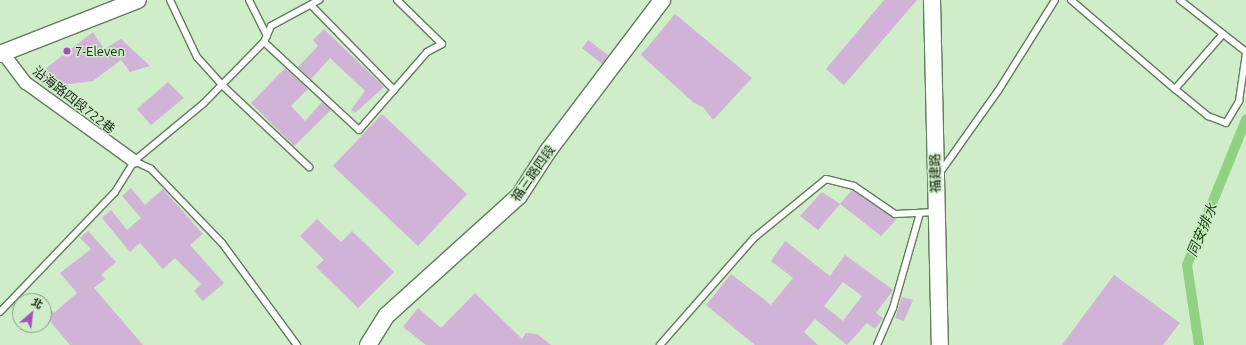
<!DOCTYPE html>
<meta charset="utf-8">
<style>
body{margin:0}
#map{position:relative;width:1246px;height:345px;overflow:hidden;background:#ceedc8;font-family:Ubuntu,"Noto Sans TC",sans-serif}
div>[style]{position:absolute}
.canal>*{height:10px;margin:-5px;padding:0 5px;transform-origin:5px;border-radius:5px;background:#90d183}
.building>*{inset:0;background:#d1b3d7}
.roads{filter:drop-shadow(1px 0 #617d5c) drop-shadow(-1px 0 #617d5c) drop-shadow(0 1px #617d5c) drop-shadow(0 -1px #617d5c)}
.lane>*{height:6px;margin:-3px;padding:0 3px;transform-origin:3px;border-radius:3px;background:#fff}
.street>*{height:12px;margin:-6px;padding:0 6px;transform-origin:6px;border-radius:6px;background:#fff}
.secondary>*{height:16px;margin:-8px;padding:0 8px;transform-origin:8px;border-radius:8px;background:#fff}
.dots>*{width:11px;height:11px;translate:-50% -50%;box-sizing:border-box;border:2px solid #ceedc8;border-radius:50%}
span{translate:-50% -50%;white-space:nowrap;text-align:center;line-height:1.15;-webkit-text-stroke:3px #ceedc8;paint-order:stroke}
.poi-label{font-size:13px;color:#1a2518}
.left{translate:0 -50%;text-align:left}
.street-label{font-size:13px;color:#1a2518}
.water-label{font-size:14px;color:#18430e;font-style:italic}
.north{position:absolute;left:12px;top:293px;width:40px;height:40px;box-sizing:border-box;background:#ceedc8;border:1px solid #869d82;border-radius:50%;rotate:28deg;font-size:11px;font-weight:700;line-height:16px;text-align:center;color:#1a2518}
.north::after{content:'';display:block;margin:auto;width:14px;height:18px;background:#a74eba;clip-path:polygon(50% 0,100% 100%,50% 72%,0 100%)}
</style>
<div id="map">
<div class="canal">
<div style="left:1199px;top:345px;width:81px;rotate:-98.5deg"></div>
<div style="left:1187px;top:265px;width:157px;rotate:-67.9deg"></div>
</div>
<div class="building">
<div style="clip-path:polygon(884px 0,917px 0,844px 85px,826px 69px)"></div>
<div style="clip-path:polygon(675px 14px,752px 78px,713px 120px,703px 107px,694px 103px,641px 55px)"></div>
<div style="clip-path:polygon(324px 29px,384px 87px,355px 113px,351px 110px,365px 91px,330px 58px,311px 79px,298px 67px,318px 46px,313px 40px)"></div>
<div style="clip-path:polygon(93px 32px,104px 49px,121px 39px,150px 66px,130px 72px,121px 60px,93px 81px,46px 87px,40px 73px)"></div>
<div style="clip-path:polygon(588px 40px,608px 55px,602px 64px,582px 48px)"></div>
<div style="clip-path:polygon(285px 68px,308px 89px,291px 106px,305px 121px,322px 102px,331px 110px,294px 146px,251px 103px)"></div>
<div style="clip-path:polygon(168px 82px,184px 98px,151px 125px,137px 109px)"></div>
<div style="clip-path:polygon(382px 114px,467px 194px,418px 246px,333px 166px)"></div>
<div style="clip-path:polygon(131px 188px,145px 205px,163px 189px,203px 234px,190px 245px,224px 283px,203px 301px,194px 291px,201px 284px,175px 258px,163px 269px,140px 243px,130px 252px,102px 218px,111px 210px,127px 230px,141px 218px,122px 196px)"></div>
<div style="clip-path:polygon(852px 190px,896px 220px,881px 236px,840px 204px)"></div>
<div style="clip-path:polygon(822px 192px,840px 204px,818px 230px,800px 216px)"></div>
<div style="clip-path:polygon(317px 219px,341px 242px,352px 231px,394px 272px,358px 308px,316px 267px,324px 260px,300px 236px)"></div>
<div style="clip-path:polygon(88px 231px,116px 262px,101px 275px,105px 279px,94px 288px,143px 345px,70px 345px,44px 314px,44px 301px,54px 313px,77px 293px,60px 273px,91px 249px,80px 238px)"></div>
<div style="clip-path:polygon(evenodd,785px 241px,830px 276px,845px 255px,893px 290px,876px 313px,883px 318px,875px 329px,867px 323px,847px 345px,815px 319px,804px 332px,818px 345px,755px 345px,706px 305px,731px 274px,771px 305px,793px 278px,771px 261px,785px 241px,843px 282px,862px 296px,843px 321px,824px 306px,843px 282px)"></div>
<div style="clip-path:polygon(1114px 275px,1180px 323px,1163px 345px,1062px 345px)"></div>
<div style="clip-path:polygon(475px 293px,522px 339px,526px 333px,537px 334px,551px 345px,426px 345px,403px 327px,418px 308px,441px 328px)"></div>
<div style="clip-path:polygon(902px 297px,913px 300px,904px 321px,895px 318px)"></div>
</div>
<div class="roads">
<div class="lane">
<div style="left:170px;top:0;width:63px;rotate:64.7deg"></div>
<div style="left:197px;top:57px;width:38px;rotate:48deg"></div>
<div style="left:222px;top:85px;width:120px;rotate:43.3deg"></div>
<div style="left:249px;top:0;width:40px;rotate:63.4deg"></div>
<div style="left:1071px;top:0;width:137px;rotate:40.6deg"></div>
<div style="left:1175px;top:89px;width:73px;rotate:-48.9deg"></div>
<div style="left:1180px;top:0;width:84px;rotate:38.2deg"></div>
<div style="left:311px;top:5px;width:119px;rotate:45.7deg"></div>
<div style="left:264px;top:42px;width:129px;rotate:42.8deg"></div>
<div style="left:359px;top:130px;width:103px;rotate:-48.9deg"></div>
<div style="left:427px;top:52px;width:17px;rotate:-28deg"></div>
<div style="left:442px;top:44px;width:63px;rotate:-135.6deg"></div>
<div style="left:1175px;top:89px;width:43px;rotate:39.3deg"></div>
<div style="left:1208px;top:116px;width:19px;rotate:21deg"></div>
<div style="left:1226px;top:123px;width:26px;rotate:-59deg"></div>
<div style="left:1239px;top:101px;width:49px;rotate:-81.7deg"></div>
<div style="left:134px;top:161px;width:19px;rotate:25deg"></div>
<div style="left:151px;top:169px;width:103px;rotate:46.2deg"></div>
<div style="left:222px;top:243px;width:127px;rotate:53.7deg"></div>
<div style="left:939px;top:174px;width:102px;rotate:-54.6deg"></div>
<div style="left:998px;top:91px;width:107px;rotate:-57.9deg"></div>
<div style="left:0;top:312px;width:166px;rotate:-46.2deg"></div>
<div style="left:115px;top:192px;width:36px;rotate:-58deg"></div>
<div style="left:134px;top:161px;width:89px;rotate:-39.6deg"></div>
<div style="left:203px;top:104px;width:87px;rotate:-45.5deg"></div>
<div style="left:264px;top:42px;width:17px;rotate:-66deg"></div>
<div style="left:271px;top:26px;width:55px;rotate:-28.4deg"></div>
<div style="left:660px;top:345px;width:142px;rotate:-48.7deg"></div>
<div style="left:754px;top:238px;width:93px;rotate:-39.3deg"></div>
<div style="left:826px;top:179px;width:29px;rotate:14deg"></div>
<div style="left:854px;top:186px;width:50px;rotate:34.3deg"></div>
<div style="left:895px;top:214px;width:41px;rotate:-2.8deg"></div>
<div style="left:877px;top:345px;width:40px;rotate:-66.6deg"></div>
<div style="left:893px;top:308px;width:99px;rotate:-74.1deg"></div>
</div>
<div class="street">
<div style="left:3px;top:53px;width:38px;rotate:53deg"></div>
<div style="left:26px;top:83px;width:133px;rotate:35.8deg"></div>
</div>
<div class="secondary">
<div style="left:932px;top:0;width:345px;rotate:88.7deg"></div>
<div style="left:0;top:54px;width:148px;rotate:-21.4deg"></div>
<div style="left:368px;top:345px;width:34px;rotate:-58deg"></div>
<div style="left:386px;top:316px;width:179px;rotate:-42.1deg"></div>
<div style="left:519px;top:196px;width:54px;rotate:-57.2deg"></div>
<div style="left:548px;top:151px;width:189px;rotate:-52.9deg"></div>
</div>
</div>
<div class="dots">
<div style="left:67px;top:51px;background:#a74eba"></div>
</div>
<div class="poi-label">
<span class="left" style="left:75px;top:51px">7-Eleven</span>
</div>
<div class="street-label">
<span style="left:74px;top:100px;rotate:38deg">沿海路四段722巷</span>
<span style="left:533px;top:173px;rotate:-55deg">福三路四段</span>
<span style="left:935px;top:173px;rotate:-91deg">福建路</span>
</div>
<div class="water-label">
<span style="left:1202px;top:230px;rotate:-67deg">同安排水</span>
</div>
<div class="north">北</div>
</div>
